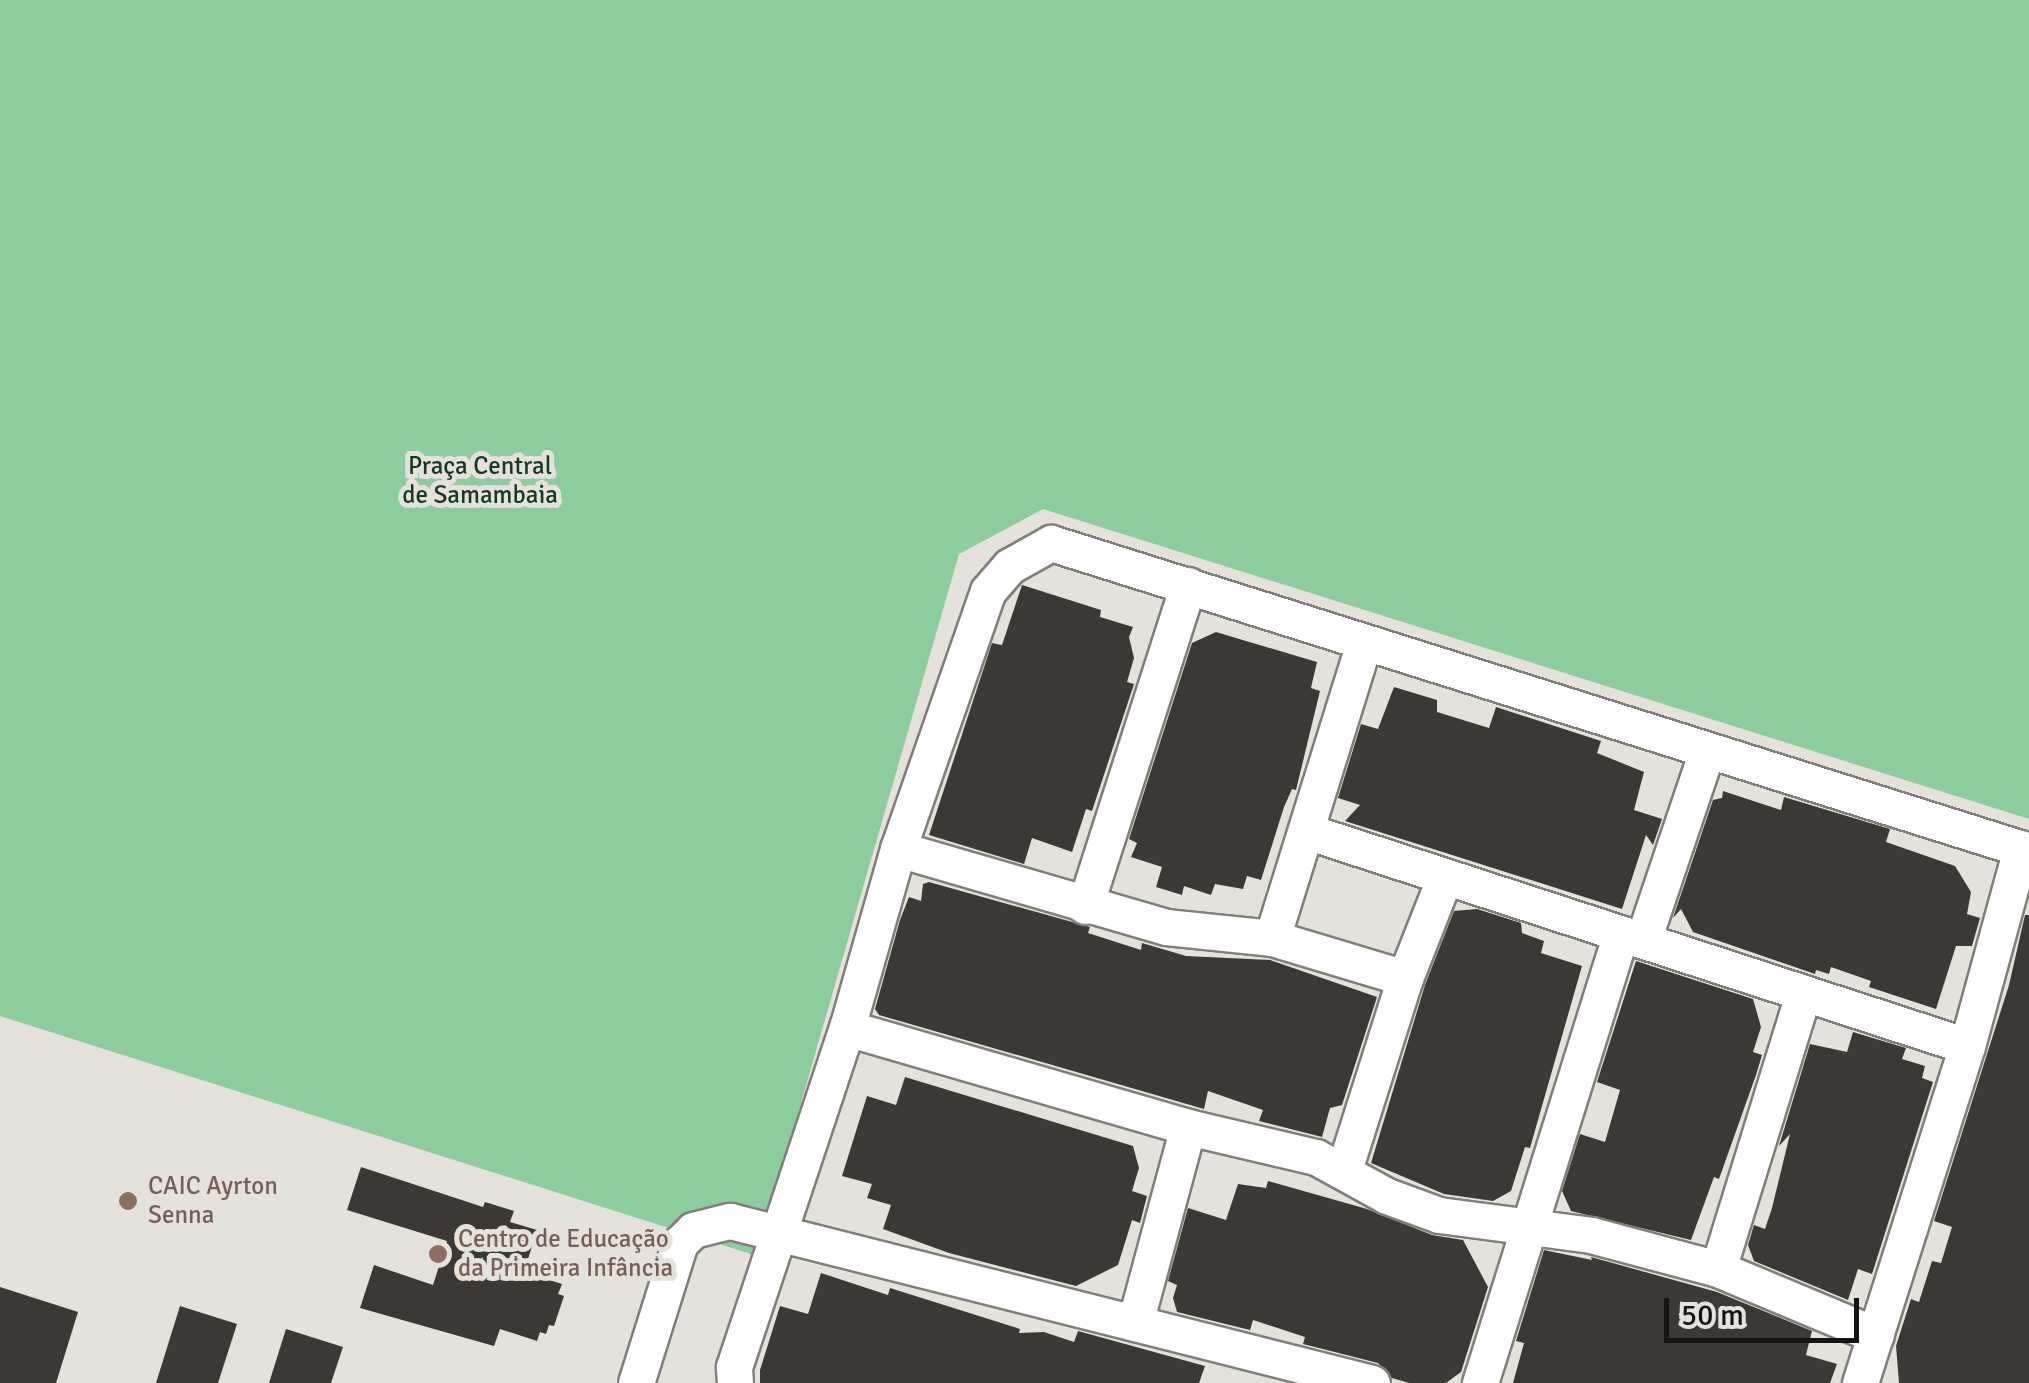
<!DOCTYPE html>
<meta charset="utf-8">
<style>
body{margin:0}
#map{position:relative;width:2029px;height:1383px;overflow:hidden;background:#e5e2dc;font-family:Signika,sans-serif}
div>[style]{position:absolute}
.green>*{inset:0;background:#8ccc9d}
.building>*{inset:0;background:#3c3935}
.roads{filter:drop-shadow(2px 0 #817e79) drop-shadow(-2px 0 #817e79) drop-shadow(0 2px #817e79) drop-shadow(0 -2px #817e79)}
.minor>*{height:35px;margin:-17.5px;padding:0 17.5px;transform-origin:17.5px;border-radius:17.5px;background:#fff}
.dots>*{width:28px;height:28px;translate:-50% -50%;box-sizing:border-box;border:5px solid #e5e2dc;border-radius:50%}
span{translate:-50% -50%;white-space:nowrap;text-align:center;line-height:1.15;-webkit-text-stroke:10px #e5e2dc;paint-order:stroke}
.park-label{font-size:25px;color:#153921}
.education-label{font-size:25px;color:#785e54}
.left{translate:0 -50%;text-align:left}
.scale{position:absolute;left:1664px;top:1298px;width:195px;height:45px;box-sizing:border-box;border:5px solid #151412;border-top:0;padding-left:12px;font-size:30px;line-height:35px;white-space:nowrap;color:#151412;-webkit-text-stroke:8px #e5e2dc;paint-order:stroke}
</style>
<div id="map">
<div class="green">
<div style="clip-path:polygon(0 0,2029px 0,2029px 819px,1043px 509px,959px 554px,757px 1256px,0 1016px)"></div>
</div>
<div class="building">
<div style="clip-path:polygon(1022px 585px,1101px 610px,1100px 617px,1133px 627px,1129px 637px,1134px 658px,1127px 682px,1134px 684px,1092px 811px,1086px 809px,1072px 852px,1032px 838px,1024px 864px,929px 835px,992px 643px,1002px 645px)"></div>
<div style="clip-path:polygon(1216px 632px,1317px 662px,1311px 688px,1320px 691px,1296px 790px,1292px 789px,1284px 807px,1261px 880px,1247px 876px,1243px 889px,1215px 884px,1211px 895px,1184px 886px,1182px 895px,1156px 887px,1162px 867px,1131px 857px,1137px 843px,1129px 839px,1192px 643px)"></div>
<div style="clip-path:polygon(1394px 687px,1437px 700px,1437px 712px,1489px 728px,1496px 707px,1601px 741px,1597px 753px,1644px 772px,1634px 810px,1662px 819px,1653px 845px,1646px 835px,1622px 909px,1345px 821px,1360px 805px,1338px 798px,1361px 724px,1378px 729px)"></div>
<div style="clip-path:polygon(1723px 791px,1781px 810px,1784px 797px,1890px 829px,1886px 842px,1955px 866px,1971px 892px,1967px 914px,1980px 918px,1972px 946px,1956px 946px,1936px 1009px,1869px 987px,1871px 981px,1831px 967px,1829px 974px,1816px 970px,1815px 974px,1693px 932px,1681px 909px,1673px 918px,1713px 800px,1722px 798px)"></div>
<div style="clip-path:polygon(929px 882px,1090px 927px,1088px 933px,1141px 950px,1142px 943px,1186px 956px,1270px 960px,1377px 997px,1342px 1105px,1330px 1108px,1322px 1137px,1259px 1121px,1263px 1110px,1208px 1091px,1204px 1109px,879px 1015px,875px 1009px,900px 920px,909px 897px,921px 901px,923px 884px)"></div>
<div style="clip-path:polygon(1477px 909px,1521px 923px,1522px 933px,1544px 941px,1541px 953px,1582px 966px,1530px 1148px,1525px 1147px,1511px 1191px,1493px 1201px,1444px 1194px,1371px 1163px,1425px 985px,1454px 911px)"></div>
<div style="clip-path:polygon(2025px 915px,2029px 915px,2029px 1383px,1899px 1383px,1896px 1346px,1911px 1299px,1919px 1302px,1932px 1261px,1941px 1263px,1952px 1227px,1934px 1221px,2009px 985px)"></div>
<div style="clip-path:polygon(1636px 961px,1753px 999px,1761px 1027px,1753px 1052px,1762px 1055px,1756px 1075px,1719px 1179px,1714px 1177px,1691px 1240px,1571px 1211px,1562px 1191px,1580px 1134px,1605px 1142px,1620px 1090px,1597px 1082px)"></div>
<div style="clip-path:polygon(1853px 1032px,1906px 1048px,1902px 1059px,1925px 1066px,1922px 1078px,1933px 1082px,1872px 1274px,1858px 1269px,1848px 1300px,1754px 1261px,1748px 1245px,1754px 1225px,1765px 1229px,1772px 1208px,1790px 1134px,1779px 1146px,1810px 1044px,1847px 1052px)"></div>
<div style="clip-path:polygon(905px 1077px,1133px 1146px,1139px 1168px,1132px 1191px,1147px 1196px,1140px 1223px,1132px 1220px,1118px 1265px,1076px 1286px,949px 1253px,883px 1229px,891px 1205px,867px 1198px,872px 1184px,842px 1176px,867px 1096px,896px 1105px)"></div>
<div style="clip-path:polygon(361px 1167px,483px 1207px,485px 1202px,514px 1211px,510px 1222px,537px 1230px,524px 1272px,562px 1284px,558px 1294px,564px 1296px,554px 1326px,549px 1325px,546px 1334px,540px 1332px,537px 1341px,500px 1329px,494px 1346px,360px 1308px,374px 1265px,433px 1285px,447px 1241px,347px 1210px)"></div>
<div style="clip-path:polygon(1268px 1181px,1367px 1209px,1432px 1235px,1463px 1240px,1488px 1287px,1461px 1372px,1446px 1383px,1409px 1383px,1392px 1378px,1378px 1363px,1303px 1344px,1305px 1337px,1253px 1320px,1250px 1330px,1177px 1312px,1173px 1298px,1177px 1285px,1168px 1281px,1188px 1208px,1226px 1220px,1238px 1184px,1266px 1188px)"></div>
<div style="clip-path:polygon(1544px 1250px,1592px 1260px,1591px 1257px,1717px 1292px,1812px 1331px,1806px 1355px,1837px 1364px,1830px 1383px,1513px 1383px,1524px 1343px,1516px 1341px)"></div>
<div style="clip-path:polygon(821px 1273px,888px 1295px,890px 1288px,1020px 1329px,1019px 1333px,1044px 1332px,1074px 1342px,1078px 1331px,1205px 1366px,1199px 1383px,760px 1383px,760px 1370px,780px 1306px,808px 1314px)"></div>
<div style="clip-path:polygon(0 1287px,78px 1312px,56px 1383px,0 1383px)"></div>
<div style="clip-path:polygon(180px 1306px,237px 1324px,218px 1383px,156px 1383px)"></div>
<div style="clip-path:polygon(286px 1329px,343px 1347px,331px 1383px,269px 1383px)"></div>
</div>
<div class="roads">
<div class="minor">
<div style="left:1306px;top:831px;width:695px;rotate:18.02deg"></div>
<div style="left:898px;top:849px;width:279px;rotate:16.2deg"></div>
<div style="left:1166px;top:927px;width:107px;rotate:5.9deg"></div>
<div style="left:1272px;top:938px;width:139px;rotate:16.7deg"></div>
<div style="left:1085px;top:906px;width:337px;rotate:-72.2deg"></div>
<div style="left:1272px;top:938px;width:309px;rotate:-72.7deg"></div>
<div style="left:1643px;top:940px;width:200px;rotate:-71.3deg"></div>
<div style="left:847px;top:1028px;width:355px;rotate:16.2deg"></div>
<div style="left:1188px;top:1127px;width:131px;rotate:13.2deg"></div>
<div style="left:1316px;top:1157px;width:81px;rotate:28.8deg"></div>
<div style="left:1387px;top:1196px;width:55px;rotate:20.1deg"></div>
<div style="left:1439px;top:1215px;width:153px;rotate:7.5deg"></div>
<div style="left:1591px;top:1235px;width:131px;rotate:15deg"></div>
<div style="left:1718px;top:1269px;width:171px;rotate:22.7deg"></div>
<div style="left:1344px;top:1170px;width:201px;rotate:-72.4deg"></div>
<div style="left:1405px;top:978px;width:106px;rotate:-68.5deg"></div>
<div style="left:1718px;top:1269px;width:287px;rotate:-72.8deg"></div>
<div style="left:1135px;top:1323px;width:203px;rotate:-74.9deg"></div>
<div style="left:636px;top:1383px;width:147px;rotate:-72.6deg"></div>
<div style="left:680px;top:1243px;width:18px;rotate:-45deg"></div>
<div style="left:693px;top:1230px;width:38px;rotate:-14deg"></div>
<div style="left:730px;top:1221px;width:662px;rotate:14.16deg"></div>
<div style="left:735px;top:1383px;width:16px;rotate:-94deg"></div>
<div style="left:734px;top:1367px;width:357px;rotate:-71.6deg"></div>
<div style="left:847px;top:1028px;width:186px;rotate:-74.1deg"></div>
<div style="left:898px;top:849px;width:273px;rotate:-70.8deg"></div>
<div style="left:988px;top:591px;width:33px;rotate:-49deg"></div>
<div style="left:1010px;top:566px;width:47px;rotate:-29.3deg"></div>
<div style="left:1051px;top:543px;width:1025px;rotate:17.48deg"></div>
<div style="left:1480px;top:1383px;width:471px;rotate:-72.6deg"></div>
<div style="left:1860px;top:1383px;width:354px;rotate:-72.4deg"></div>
<div style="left:1967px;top:1046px;width:205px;rotate:-74.7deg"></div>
</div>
</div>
<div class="dots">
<div style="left:128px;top:1201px;background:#8d6e63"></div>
<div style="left:438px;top:1254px;background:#8d6e63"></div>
</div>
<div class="park-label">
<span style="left:480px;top:481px">Praça Central<br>de Samambaia</span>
</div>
<div class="education-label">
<span class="left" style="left:148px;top:1201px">CAIC Ayrton<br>Senna</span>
<span class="left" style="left:458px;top:1254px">Centro de Educação<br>da Primeira Infância</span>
</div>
<div class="scale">50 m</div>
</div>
